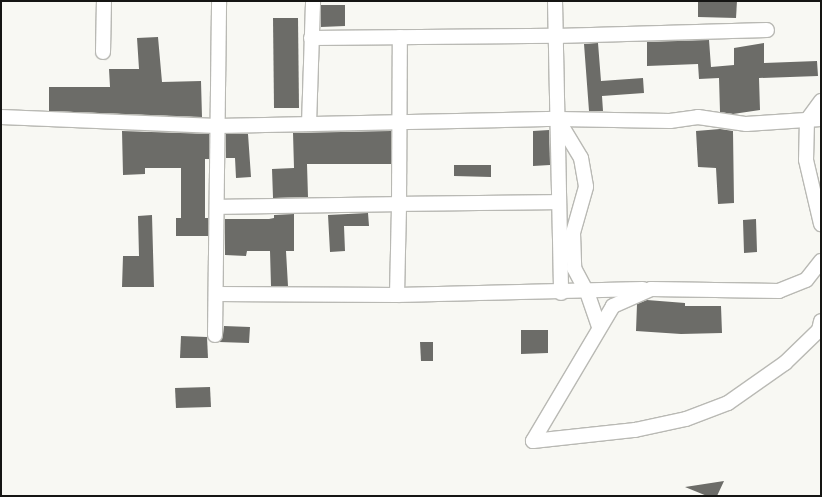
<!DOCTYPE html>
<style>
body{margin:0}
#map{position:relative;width:822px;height:497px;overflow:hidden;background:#f8f8f3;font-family:Jost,sans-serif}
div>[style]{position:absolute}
.building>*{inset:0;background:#6c6c68}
.roads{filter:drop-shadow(1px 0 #b9b9b4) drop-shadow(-1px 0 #b9b9b4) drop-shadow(0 1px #b9b9b4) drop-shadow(0 -1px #b9b9b4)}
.minor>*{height:14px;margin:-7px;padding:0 7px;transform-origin:7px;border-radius:7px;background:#fff}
span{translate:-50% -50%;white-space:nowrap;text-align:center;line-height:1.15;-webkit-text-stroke:3px #fff;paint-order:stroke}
.frame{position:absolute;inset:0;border:2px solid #151513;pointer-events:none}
</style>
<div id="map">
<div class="building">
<div style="clip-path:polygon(698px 1px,737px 1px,736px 18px,698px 17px)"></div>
<div style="clip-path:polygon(321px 5px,345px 5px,345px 26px,321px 27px)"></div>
<div style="clip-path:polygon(273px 18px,298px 18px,299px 108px,274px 108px)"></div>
<div style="clip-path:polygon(158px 37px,162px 82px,201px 81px,202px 117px,49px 111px,49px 87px,110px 87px,109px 69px,139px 69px,137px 38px)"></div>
<div style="clip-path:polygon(709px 40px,711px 67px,734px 65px,734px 48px,764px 43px,764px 63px,817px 61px,818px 76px,759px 78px,760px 110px,733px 114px,720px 112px,719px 78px,699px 79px,698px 64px,647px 66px,647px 42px)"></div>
<div style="clip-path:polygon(598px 43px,601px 81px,643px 78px,644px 93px,602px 96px,603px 111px,589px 111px,584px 44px)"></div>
<div style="clip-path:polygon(720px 129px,733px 131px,734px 203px,718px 204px,716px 168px,698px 167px,696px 131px)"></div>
<div style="clip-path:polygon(549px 130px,550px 165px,533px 166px,533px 131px)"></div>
<div style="clip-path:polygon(122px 131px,209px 134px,209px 159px,205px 159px,205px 218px,208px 218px,208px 236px,176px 236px,176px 218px,181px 218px,181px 168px,145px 168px,145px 174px,123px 175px)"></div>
<div style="clip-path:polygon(391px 131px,391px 164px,307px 164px,308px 197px,273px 198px,272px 169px,294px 168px,293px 133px)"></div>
<div style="clip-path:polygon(226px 134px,248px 134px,251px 177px,236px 178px,235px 158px,226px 158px)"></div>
<div style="clip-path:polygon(454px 165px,491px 165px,491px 177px,454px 176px)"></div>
<div style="clip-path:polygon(368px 213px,369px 226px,344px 226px,345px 251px,330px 252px,328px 215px)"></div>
<div style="clip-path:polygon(294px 214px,294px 251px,286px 251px,288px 286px,271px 286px,270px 251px,247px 251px,246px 256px,225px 255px,225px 219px,269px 219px,274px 218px,274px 215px)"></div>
<div style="clip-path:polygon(152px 215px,154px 287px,122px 287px,123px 256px,139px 256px,138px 216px)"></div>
<div style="clip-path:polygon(756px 219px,757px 252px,744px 253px,743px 220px)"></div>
<div style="clip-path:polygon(647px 300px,685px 303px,685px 306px,721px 306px,722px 333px,681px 334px,636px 331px,637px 304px)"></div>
<div style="clip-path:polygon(224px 326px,250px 327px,249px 343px,219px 342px,223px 335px)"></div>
<div style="clip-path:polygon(521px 330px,548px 330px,548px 353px,521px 354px)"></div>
<div style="clip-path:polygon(181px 336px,207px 337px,208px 358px,180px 358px)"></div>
<div style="clip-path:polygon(420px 342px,433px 342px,433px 361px,421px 361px)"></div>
<div style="clip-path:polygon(210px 387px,211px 407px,176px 408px,175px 388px)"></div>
<div style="clip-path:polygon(724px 481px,717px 496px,707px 496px,685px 487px)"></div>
</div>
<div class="roads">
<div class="minor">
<div style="left:555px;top:1px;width:292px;rotate:88.8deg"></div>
<div style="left:311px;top:38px;width:245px;rotate:-0.5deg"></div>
<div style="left:556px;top:36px;width:211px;rotate:-1.6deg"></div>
<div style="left:103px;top:52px;width:51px;rotate:-88.9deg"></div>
<div style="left:821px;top:101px;width:24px;rotate:126deg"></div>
<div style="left:807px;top:120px;width:40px;rotate:91.4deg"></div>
<div style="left:806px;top:160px;width:66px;rotate:76.8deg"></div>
<div style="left:1px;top:117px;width:216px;rotate:2.4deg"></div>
<div style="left:217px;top:126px;width:341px;rotate:-1.2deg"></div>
<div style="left:558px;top:119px;width:112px;rotate:1deg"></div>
<div style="left:670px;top:121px;width:28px;rotate:-8deg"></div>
<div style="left:698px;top:117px;width:49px;rotate:8.3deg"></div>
<div style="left:746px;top:124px;width:75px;rotate:-3.8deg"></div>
<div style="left:558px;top:120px;width:44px;rotate:58.8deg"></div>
<div style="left:581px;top:158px;width:29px;rotate:80deg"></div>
<div style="left:586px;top:187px;width:48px;rotate:105.8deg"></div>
<div style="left:573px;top:233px;width:35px;rotate:88deg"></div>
<div style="left:574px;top:268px;width:27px;rotate:62deg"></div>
<div style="left:587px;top:292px;width:36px;rotate:71deg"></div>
<div style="left:309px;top:124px;width:123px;rotate:-88.1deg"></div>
<div style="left:217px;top:207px;width:182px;rotate:-0.9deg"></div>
<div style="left:399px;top:204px;width:167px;rotate:-89.7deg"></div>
<div style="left:821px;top:261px;width:24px;rotate:128deg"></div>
<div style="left:806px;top:280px;width:29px;rotate:158deg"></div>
<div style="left:779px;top:291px;width:128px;rotate:-179.1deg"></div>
<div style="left:651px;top:289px;width:42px;rotate:155.9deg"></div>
<div style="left:613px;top:306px;width:157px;rotate:120.7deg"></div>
<div style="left:533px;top:441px;width:103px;rotate:-6.2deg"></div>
<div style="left:635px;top:430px;width:52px;rotate:-12.2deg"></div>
<div style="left:686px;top:419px;width:45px;rotate:-20.9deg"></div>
<div style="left:728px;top:403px;width:70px;rotate:-35.1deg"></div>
<div style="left:785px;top:363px;width:47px;rotate:-44.1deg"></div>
<div style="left:819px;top:330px;width:9px;rotate:-77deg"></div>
<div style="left:216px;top:294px;width:181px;rotate:0.3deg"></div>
<div style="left:397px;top:295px;width:246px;rotate:-1.4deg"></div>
<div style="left:397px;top:295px;width:91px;rotate:-88.7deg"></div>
<div style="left:399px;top:204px;width:160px;rotate:-0.7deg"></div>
<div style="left:215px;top:335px;width:334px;rotate:-89.3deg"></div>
</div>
</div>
<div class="frame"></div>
</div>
